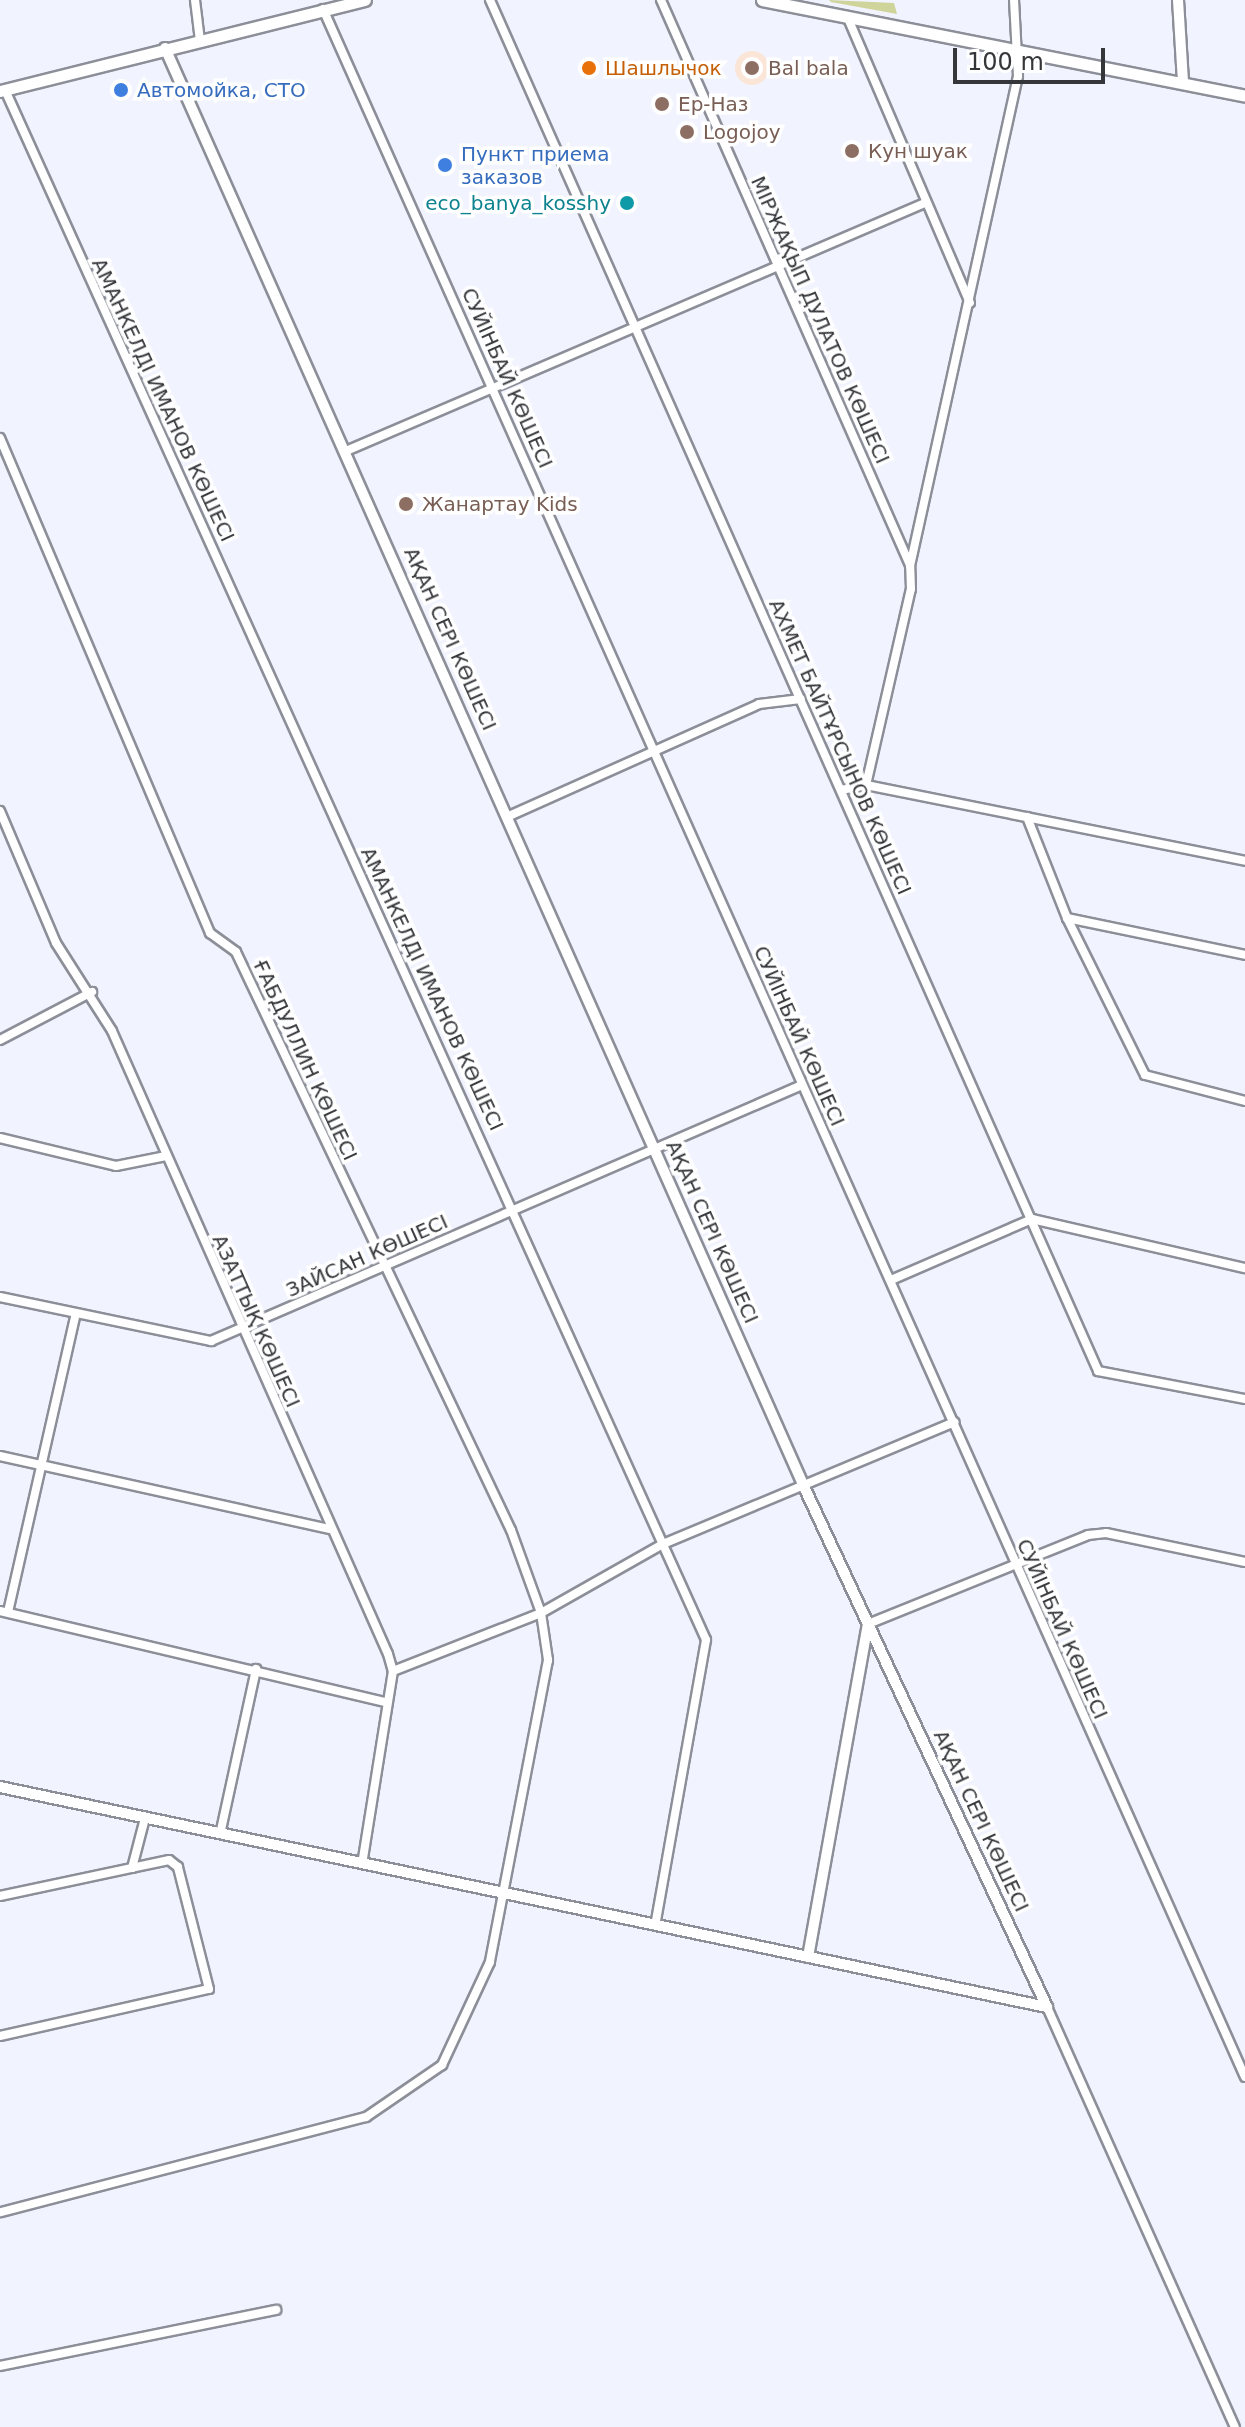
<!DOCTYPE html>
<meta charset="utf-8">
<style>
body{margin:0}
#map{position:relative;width:1245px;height:2427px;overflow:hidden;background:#f1f3fe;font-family:"DejaVu Sans",sans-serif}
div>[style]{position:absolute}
.education>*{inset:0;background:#fbe5d7}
.round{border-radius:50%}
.green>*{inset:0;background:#cfd49a}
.roads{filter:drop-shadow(2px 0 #8c8f98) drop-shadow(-2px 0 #8c8f98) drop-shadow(0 2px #8c8f98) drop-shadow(0 -2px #8c8f98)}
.minor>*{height:8px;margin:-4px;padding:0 4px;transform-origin:4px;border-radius:4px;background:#fff}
.tertiary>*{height:10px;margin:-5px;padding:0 5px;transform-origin:5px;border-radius:5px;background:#fff}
.secondary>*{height:11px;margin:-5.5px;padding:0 5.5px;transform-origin:5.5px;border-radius:5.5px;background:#fff}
.dots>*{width:22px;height:22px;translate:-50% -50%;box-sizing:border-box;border:4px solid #fff;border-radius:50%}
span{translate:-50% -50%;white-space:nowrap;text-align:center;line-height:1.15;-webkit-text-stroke:7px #fff;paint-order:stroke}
.food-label{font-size:20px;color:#c56008}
.left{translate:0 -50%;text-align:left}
.education-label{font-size:20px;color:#785e54}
.shop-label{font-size:20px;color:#366cbe}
.culture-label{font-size:20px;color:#0d838f}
.right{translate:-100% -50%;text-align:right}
.street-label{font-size:20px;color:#35363a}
.scale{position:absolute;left:953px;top:48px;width:152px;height:36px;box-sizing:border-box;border:4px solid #35363a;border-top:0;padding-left:10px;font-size:24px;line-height:28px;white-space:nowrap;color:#35363a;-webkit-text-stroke:6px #fff;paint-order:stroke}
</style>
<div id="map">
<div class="education">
<div class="round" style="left:735px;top:51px;width:34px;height:34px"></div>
</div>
<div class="green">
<div style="clip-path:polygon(829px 0,894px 3px,897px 14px,831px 2px)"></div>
</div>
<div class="roads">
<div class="minor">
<div style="left:195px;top:0;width:38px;rotate:83deg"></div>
<div style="left:490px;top:0;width:1500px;rotate:66.08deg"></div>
<div style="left:1098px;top:1371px;width:150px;rotate:10.8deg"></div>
<div style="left:661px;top:0;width:617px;rotate:66.22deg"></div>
<div style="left:323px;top:9px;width:2264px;rotate:65.97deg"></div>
<div style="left:847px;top:16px;width:312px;rotate:66.8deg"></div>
<div style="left:5px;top:90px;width:1701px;rotate:65.66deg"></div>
<div style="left:706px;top:1640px;width:290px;rotate:100.1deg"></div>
<div style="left:0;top:438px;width:538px;rotate:67.01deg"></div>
<div style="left:210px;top:933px;width:32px;rotate:36deg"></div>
<div style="left:236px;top:952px;width:640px;rotate:64.56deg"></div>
<div style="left:511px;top:1530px;width:88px;rotate:70.1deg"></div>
<div style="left:541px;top:1613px;width:48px;rotate:81.5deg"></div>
<div style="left:548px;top:1660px;width:308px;rotate:100.9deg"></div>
<div style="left:490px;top:1962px;width:114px;rotate:115deg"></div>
<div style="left:442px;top:2065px;width:92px;rotate:145.6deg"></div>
<div style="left:366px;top:2117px;width:378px;rotate:165.4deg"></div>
<div style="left:346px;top:451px;width:630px;rotate:-23.19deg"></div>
<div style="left:866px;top:785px;width:387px;rotate:11.3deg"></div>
<div style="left:841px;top:790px;width:25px;rotate:-11deg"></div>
<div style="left:866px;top:785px;width:201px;rotate:-77.1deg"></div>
<div style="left:911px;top:589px;width:23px;rotate:-92deg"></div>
<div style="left:910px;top:566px;width:502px;rotate:-77.57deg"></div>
<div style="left:1018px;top:76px;width:76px;rotate:-93deg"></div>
<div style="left:0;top:811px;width:143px;rotate:67deg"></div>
<div style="left:56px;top:943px;width:104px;rotate:57.5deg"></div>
<div style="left:112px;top:1031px;width:681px;rotate:66.11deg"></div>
<div style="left:388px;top:1654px;width:18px;rotate:74deg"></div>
<div style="left:393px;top:1671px;width:195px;rotate:99.1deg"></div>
<div style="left:509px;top:816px;width:274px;rotate:-24.1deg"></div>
<div style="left:759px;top:704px;width:42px;rotate:-6.8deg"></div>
<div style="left:1027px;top:817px;width:109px;rotate:68.4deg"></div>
<div style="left:1067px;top:918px;width:175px;rotate:63.6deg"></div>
<div style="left:1145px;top:1075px;width:103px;rotate:14.6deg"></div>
<div style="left:1067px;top:918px;width:182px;rotate:11.7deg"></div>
<div style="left:0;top:1040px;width:104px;rotate:-27.6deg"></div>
<div style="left:0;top:1138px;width:119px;rotate:13.6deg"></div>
<div style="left:116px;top:1166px;width:51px;rotate:-11.3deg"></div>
<div style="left:891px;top:1280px;width:154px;rotate:-23.4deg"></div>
<div style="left:1032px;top:1219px;width:219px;rotate:13deg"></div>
<div style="left:0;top:1297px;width:216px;rotate:11.8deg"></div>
<div style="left:211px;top:1341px;width:644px;rotate:-23.42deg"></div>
<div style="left:0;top:1456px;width:338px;rotate:12.5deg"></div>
<div style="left:0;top:1611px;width:396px;rotate:13.3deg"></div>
<div style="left:8px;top:1612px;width:303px;rotate:-77.2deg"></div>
<div style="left:868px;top:1624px;width:237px;rotate:-22deg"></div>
<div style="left:1088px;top:1535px;width:18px;rotate:-6deg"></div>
<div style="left:1106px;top:1533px;width:142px;rotate:11.8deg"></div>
<div style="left:393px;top:1671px;width:159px;rotate:-21.4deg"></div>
<div style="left:541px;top:1613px;width:140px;rotate:-29.5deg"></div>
<div style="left:663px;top:1544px;width:316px;rotate:-22.7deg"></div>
<div style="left:221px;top:1830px;width:165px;rotate:-77.7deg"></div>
<div style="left:0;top:1896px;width:135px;rotate:-12deg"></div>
<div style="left:132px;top:1868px;width:52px;rotate:-75.4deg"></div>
<div style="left:1047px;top:2007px;width:460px;rotate:65.9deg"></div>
<div style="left:0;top:2036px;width:214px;rotate:-12.7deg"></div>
<div style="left:209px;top:1989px;width:126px;rotate:-104.3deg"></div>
<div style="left:178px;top:1867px;width:11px;rotate:-142deg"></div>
<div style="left:169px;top:1860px;width:38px;rotate:168deg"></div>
<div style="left:0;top:2366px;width:282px;rotate:-11.5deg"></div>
</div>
<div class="tertiary">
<div style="left:1178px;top:0;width:82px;rotate:86.5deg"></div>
<div style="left:165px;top:48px;width:1577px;rotate:66.05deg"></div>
<div style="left:805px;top:1489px;width:572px;rotate:64.96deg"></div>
<div style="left:0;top:1787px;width:1070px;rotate:11.87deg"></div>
<div style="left:808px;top:1957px;width:338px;rotate:-79.8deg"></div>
</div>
<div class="secondary">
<div style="left:762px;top:0;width:492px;rotate:11.2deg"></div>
<div style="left:0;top:91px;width:376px;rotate:-14deg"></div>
</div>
</div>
<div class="dots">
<div style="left:589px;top:68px;background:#e8710a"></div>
<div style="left:752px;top:68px;background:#8d6e63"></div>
<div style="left:121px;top:90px;background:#3f7fe0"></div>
<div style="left:662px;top:104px;background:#8d6e63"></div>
<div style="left:687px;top:132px;background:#8d6e63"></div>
<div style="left:852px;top:151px;background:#8d6e63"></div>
<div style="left:445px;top:165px;background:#3f7fe0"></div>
<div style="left:627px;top:203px;background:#0f9aa8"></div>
<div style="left:406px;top:504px;background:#8d6e63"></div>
</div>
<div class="food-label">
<span class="left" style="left:605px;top:68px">Шашлычок</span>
</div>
<div class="education-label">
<span class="left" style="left:768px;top:68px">Bal bala</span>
<span class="left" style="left:678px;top:104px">Ер-Наз</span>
<span class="left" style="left:703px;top:132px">Logojoy</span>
<span class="left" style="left:868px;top:151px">Кун шуак</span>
<span class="left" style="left:422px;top:504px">Жанартау Kids</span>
</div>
<div class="shop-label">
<span class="left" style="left:137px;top:90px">Автомойка, СТО</span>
<span class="left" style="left:461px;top:166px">Пункт приема<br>заказов</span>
</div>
<div class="culture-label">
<span class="right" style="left:611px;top:203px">eco_banya_kosshy</span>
</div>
<div class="street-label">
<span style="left:820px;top:320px;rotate:66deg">МІРЖАҚЫП ДУЛАТОВ КӨШЕСІ</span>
<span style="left:507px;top:378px;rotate:66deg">СУЙІНБАЙ КӨШЕСІ</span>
<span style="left:163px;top:400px;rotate:65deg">АМАНКЕЛДІ ИМАНОВ КӨШЕСІ</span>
<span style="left:450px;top:639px;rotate:66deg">АҚАН СЕРІ КӨШЕСІ</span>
<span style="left:840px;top:747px;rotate:66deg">АХМЕТ БАЙТҰРСЫНОВ КӨШЕСІ</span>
<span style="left:432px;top:989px;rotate:65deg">АМАНКЕЛДІ ИМАНОВ КӨШЕСІ</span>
<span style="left:799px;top:1036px;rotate:66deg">СУЙІНБАЙ КӨШЕСІ</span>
<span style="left:305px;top:1060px;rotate:65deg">ҒАБДУЛЛИН КӨШЕСІ</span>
<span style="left:712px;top:1232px;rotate:66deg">АҚАН СЕРІ КӨШЕСІ</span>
<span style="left:367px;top:1256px;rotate:-24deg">ЗАЙСАН КӨШЕСІ</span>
<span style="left:256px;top:1321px;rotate:66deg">АЗАТТЫҚ КӨШЕСІ</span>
<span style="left:1062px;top:1629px;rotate:66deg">СУЙІНБАЙ КӨШЕСІ</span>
<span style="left:981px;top:1821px;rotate:65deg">АҚАН СЕРІ КӨШЕСІ</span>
</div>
<div class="scale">100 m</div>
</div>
